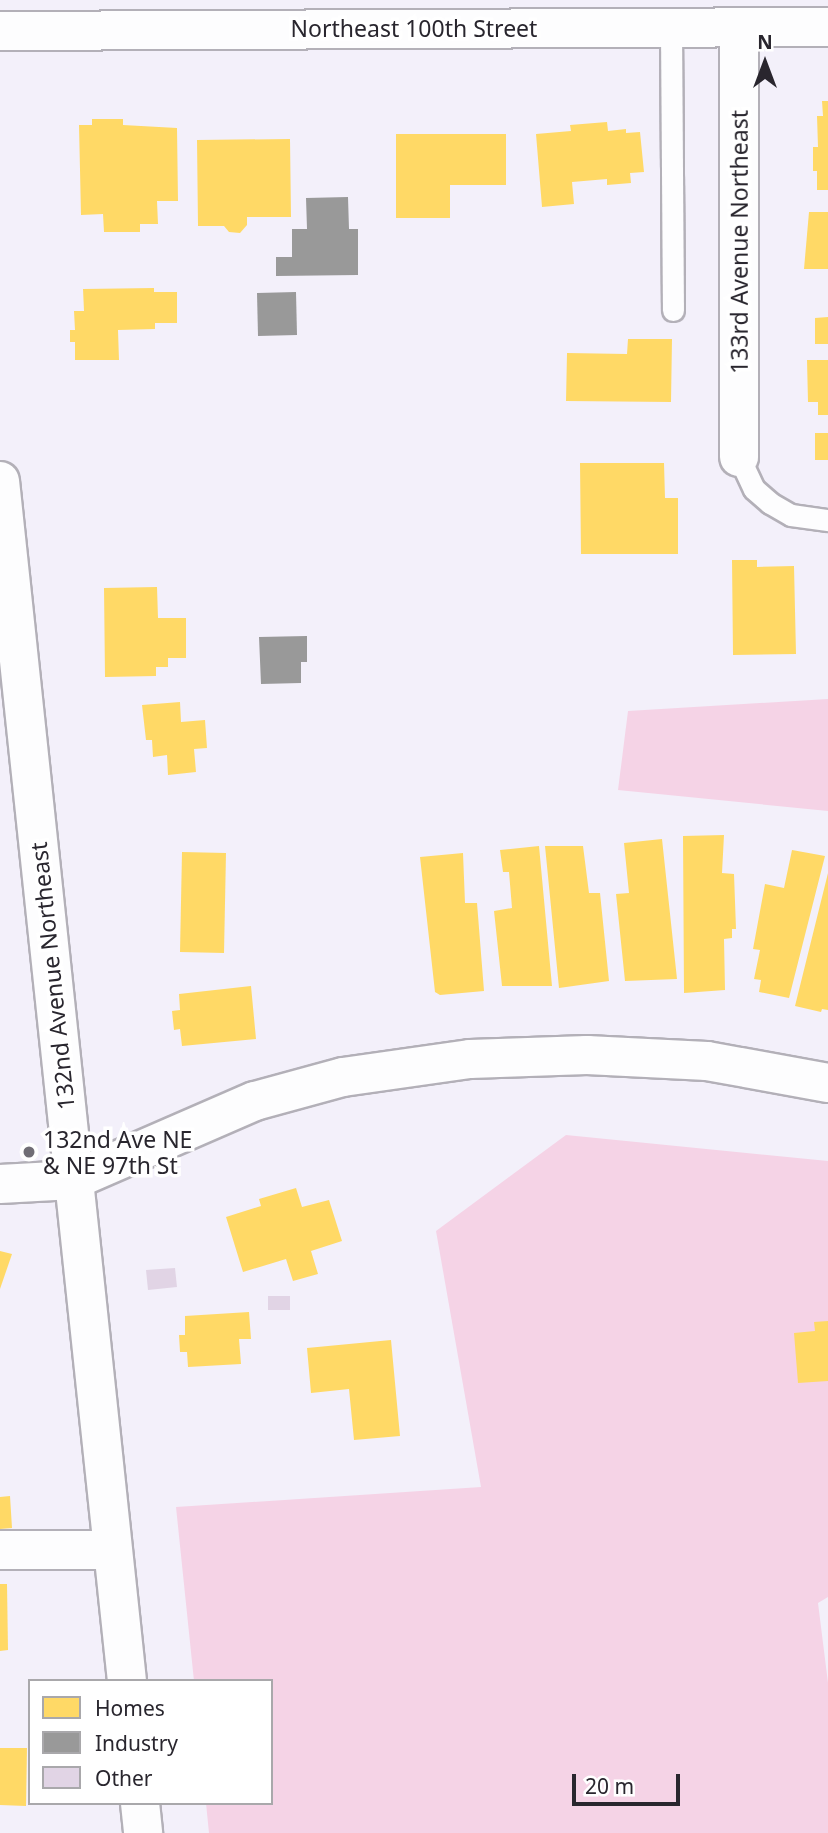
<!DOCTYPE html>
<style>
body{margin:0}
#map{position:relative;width:828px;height:1833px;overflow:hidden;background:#f3f0fa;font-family:"Noto Sans",sans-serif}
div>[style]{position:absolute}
.green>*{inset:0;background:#f5d3e6}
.homes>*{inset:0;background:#ffd966}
.industry>*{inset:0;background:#999}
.building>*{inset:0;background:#e1d4e5}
.roads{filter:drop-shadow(2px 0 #b3b0b8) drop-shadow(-2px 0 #b3b0b8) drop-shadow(0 2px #b3b0b8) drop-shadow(0 -2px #b3b0b8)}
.service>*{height:21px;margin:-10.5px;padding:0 10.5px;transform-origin:10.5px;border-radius:10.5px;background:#fdfdfe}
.minor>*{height:38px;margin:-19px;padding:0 19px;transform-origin:19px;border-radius:19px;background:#fdfdfe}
.tertiary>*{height:38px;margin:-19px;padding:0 19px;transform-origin:19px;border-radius:19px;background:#fdfdfe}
.dots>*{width:19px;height:19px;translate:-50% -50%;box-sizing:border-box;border:4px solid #fff;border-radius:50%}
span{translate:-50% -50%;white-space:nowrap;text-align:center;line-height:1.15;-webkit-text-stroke:7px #fff;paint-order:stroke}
.street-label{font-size:23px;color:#29262e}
.poi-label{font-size:23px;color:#29262e}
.left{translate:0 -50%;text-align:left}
.legend{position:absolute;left:28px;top:1679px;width:245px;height:126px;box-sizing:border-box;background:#fff;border:2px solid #a9a8ab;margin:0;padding:9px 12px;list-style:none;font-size:21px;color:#29262e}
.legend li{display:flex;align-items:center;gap:14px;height:35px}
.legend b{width:35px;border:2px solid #a9a8ab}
.north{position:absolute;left:730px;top:28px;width:70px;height:70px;-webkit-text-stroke:5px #fff;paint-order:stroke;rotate:0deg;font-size:19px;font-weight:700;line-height:28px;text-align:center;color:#29262e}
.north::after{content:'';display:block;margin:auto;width:24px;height:32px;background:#29262e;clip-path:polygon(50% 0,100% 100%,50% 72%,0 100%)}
.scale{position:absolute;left:572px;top:1774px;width:108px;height:32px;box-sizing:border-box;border:4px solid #29262e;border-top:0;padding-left:9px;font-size:21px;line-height:24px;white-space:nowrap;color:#29262e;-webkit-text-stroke:5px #fff;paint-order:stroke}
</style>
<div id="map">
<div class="green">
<div style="clip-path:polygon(828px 699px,828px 811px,618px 790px,628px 711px)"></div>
<div style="clip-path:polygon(566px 1135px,828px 1161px,828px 1597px,818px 1603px,828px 1683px,828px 1833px,209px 1833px,206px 1803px,271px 1803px,271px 1681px,194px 1681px,176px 1507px,481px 1487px,436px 1231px)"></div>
</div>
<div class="homes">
<div style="clip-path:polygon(822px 101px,828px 101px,828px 190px,817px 190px,817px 171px,813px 171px,813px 147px,818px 147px,817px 116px,823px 116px)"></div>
<div style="clip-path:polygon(92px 119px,123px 119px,123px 125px,177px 128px,178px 201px,157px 201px,158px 224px,140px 224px,140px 232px,104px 232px,103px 214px,81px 215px,79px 125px,92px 125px)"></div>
<div style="clip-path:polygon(607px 122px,608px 131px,626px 129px,626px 133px,640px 132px,644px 172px,630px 173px,631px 183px,607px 185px,607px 179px,572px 182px,574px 204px,542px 207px,536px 134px,571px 131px,570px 125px)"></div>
<div style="clip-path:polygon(396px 134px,506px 134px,506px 185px,450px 185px,450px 218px,396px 218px)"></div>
<div style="clip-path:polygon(290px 139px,291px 217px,247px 217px,247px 225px,240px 233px,229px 232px,224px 226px,198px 226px,197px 140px)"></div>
<div style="clip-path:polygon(809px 212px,828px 212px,828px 269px,804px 269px)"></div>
<div style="clip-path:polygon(154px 288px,154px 292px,177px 292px,177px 323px,155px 323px,155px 329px,118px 330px,119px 360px,75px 360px,75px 342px,70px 342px,70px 330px,75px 330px,74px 311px,84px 311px,83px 289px)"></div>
<div style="clip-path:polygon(828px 317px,828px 344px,815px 344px,815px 318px)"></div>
<div style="clip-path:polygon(628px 339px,672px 339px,671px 402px,566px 401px,567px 353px,627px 354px)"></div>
<div style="clip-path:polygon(807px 360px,828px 360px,828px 415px,818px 415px,818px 402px,808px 402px)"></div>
<div style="clip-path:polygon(815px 433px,828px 433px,828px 460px,815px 460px)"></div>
<div style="clip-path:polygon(580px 463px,664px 463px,665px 498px,678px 498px,678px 554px,581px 554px)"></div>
<div style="clip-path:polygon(732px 560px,757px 560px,757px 567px,794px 566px,796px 654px,733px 655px)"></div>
<div style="clip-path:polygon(157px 587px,158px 618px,186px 618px,186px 658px,168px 658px,168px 667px,156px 667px,156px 676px,105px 677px,104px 588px)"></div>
<div style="clip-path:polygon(180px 702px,181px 722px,205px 720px,207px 748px,194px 749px,196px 772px,168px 775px,167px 755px,153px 757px,152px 740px,146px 740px,142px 705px)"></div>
<div style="clip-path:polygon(724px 835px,722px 873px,734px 874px,736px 929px,732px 929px,732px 938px,724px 939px,725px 990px,684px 993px,683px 836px)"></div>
<div style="clip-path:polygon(662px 839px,677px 979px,625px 981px,616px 894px,629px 893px,624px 843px)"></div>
<div style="clip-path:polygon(539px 846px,552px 986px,502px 986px,494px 911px,512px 908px,509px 872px,503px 872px,500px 850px)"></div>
<div style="clip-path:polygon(545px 846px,583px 846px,589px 893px,600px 893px,609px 981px,559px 988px)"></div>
<div style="clip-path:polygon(792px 850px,825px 856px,789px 998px,759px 992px,761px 980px,754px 979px,760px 950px,753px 949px,765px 884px,784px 888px)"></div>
<div style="clip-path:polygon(182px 852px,226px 853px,224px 953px,180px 952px)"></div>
<div style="clip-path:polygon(463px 853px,465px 903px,477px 903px,484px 991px,440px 995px,435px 992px,420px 857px)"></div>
<div style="clip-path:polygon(828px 873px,828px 1010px,822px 1009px,821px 1012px,795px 1006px)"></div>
<div style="clip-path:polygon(251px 986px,256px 1039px,182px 1046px,180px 1029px,174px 1030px,172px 1011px,180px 1010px,179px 994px)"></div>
<div style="clip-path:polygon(296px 1188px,302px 1207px,329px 1200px,342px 1241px,311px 1251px,318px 1274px,293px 1281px,286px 1259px,243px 1272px,226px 1217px,261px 1206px,259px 1199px)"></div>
<div style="clip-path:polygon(0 1251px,12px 1254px,0 1289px)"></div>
<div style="clip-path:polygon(249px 1312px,251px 1339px,239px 1339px,241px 1364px,188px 1367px,187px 1352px,180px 1352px,179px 1335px,185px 1335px,185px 1316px)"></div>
<div style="clip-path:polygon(828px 1321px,828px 1381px,798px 1383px,794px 1333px,815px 1331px,814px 1322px)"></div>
<div style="clip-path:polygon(391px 1340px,400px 1436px,354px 1440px,349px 1389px,311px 1393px,307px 1348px)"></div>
<div style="clip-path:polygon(10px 1496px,12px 1528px,0 1529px,0 1497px)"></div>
<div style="clip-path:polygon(0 1584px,7px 1584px,8px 1650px,0 1651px)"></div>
<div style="clip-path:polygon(0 1748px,27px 1748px,26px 1806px,0 1805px)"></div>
</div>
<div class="industry">
<div style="clip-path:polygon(348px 197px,349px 229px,358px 229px,358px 275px,276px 276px,276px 257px,292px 257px,292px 229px,307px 229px,306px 198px)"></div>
<div style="clip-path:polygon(296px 292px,297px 335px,258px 336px,257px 293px)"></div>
<div style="clip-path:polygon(307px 636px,307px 662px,301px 662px,301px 683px,261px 684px,259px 637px)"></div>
</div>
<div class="building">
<div style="clip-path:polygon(175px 1268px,177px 1287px,148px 1290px,146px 1270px)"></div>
<div style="clip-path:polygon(268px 1296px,290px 1296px,290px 1310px,268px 1310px)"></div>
</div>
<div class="roads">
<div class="service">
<div style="left:671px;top:28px;width:282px;rotate:89.6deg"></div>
<div style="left:739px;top:457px;width:35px;rotate:65deg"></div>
<div style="left:754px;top:489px;width:21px;rotate:41deg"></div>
<div style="left:770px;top:503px;width:24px;rotate:30deg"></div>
<div style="left:791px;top:515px;width:37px;rotate:8deg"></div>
</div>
<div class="minor">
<div style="left:739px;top:28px;width:429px;rotate:90deg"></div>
<div style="left:0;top:1184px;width:73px;rotate:-3.1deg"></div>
<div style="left:73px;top:1180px;width:198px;rotate:-23.5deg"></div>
<div style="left:255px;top:1101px;width:91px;rotate:-15.3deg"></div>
<div style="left:343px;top:1077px;width:128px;rotate:-8.1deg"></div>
<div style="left:470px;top:1059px;width:117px;rotate:-2deg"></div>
<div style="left:587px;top:1055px;width:120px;rotate:2.9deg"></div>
<div style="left:707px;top:1061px;width:123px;rotate:10.3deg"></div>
<div style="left:0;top:1550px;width:112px"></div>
</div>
<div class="tertiary">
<div style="left:0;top:31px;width:828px;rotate:-0.28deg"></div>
<div style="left:0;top:481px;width:1207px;rotate:83.96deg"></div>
<div style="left:140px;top:1803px;width:30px;rotate:84deg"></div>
</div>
</div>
<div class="dots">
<div style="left:29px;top:1152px;background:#706d75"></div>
</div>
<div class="street-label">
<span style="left:414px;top:28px">Northeast 100th Street</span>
<span style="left:739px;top:242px;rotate:-90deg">133rd Avenue Northeast</span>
<span style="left:52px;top:976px;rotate:-96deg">132nd Avenue Northeast</span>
</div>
<div class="poi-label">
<span class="left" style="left:43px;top:1152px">132nd Ave NE<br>&amp; NE 97th St</span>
</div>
<ul class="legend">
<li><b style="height:19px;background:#ffd966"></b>Homes</li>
<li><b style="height:19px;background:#999"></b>Industry</li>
<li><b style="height:19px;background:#e1d4e5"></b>Other</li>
</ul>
<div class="north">N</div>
<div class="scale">20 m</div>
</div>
